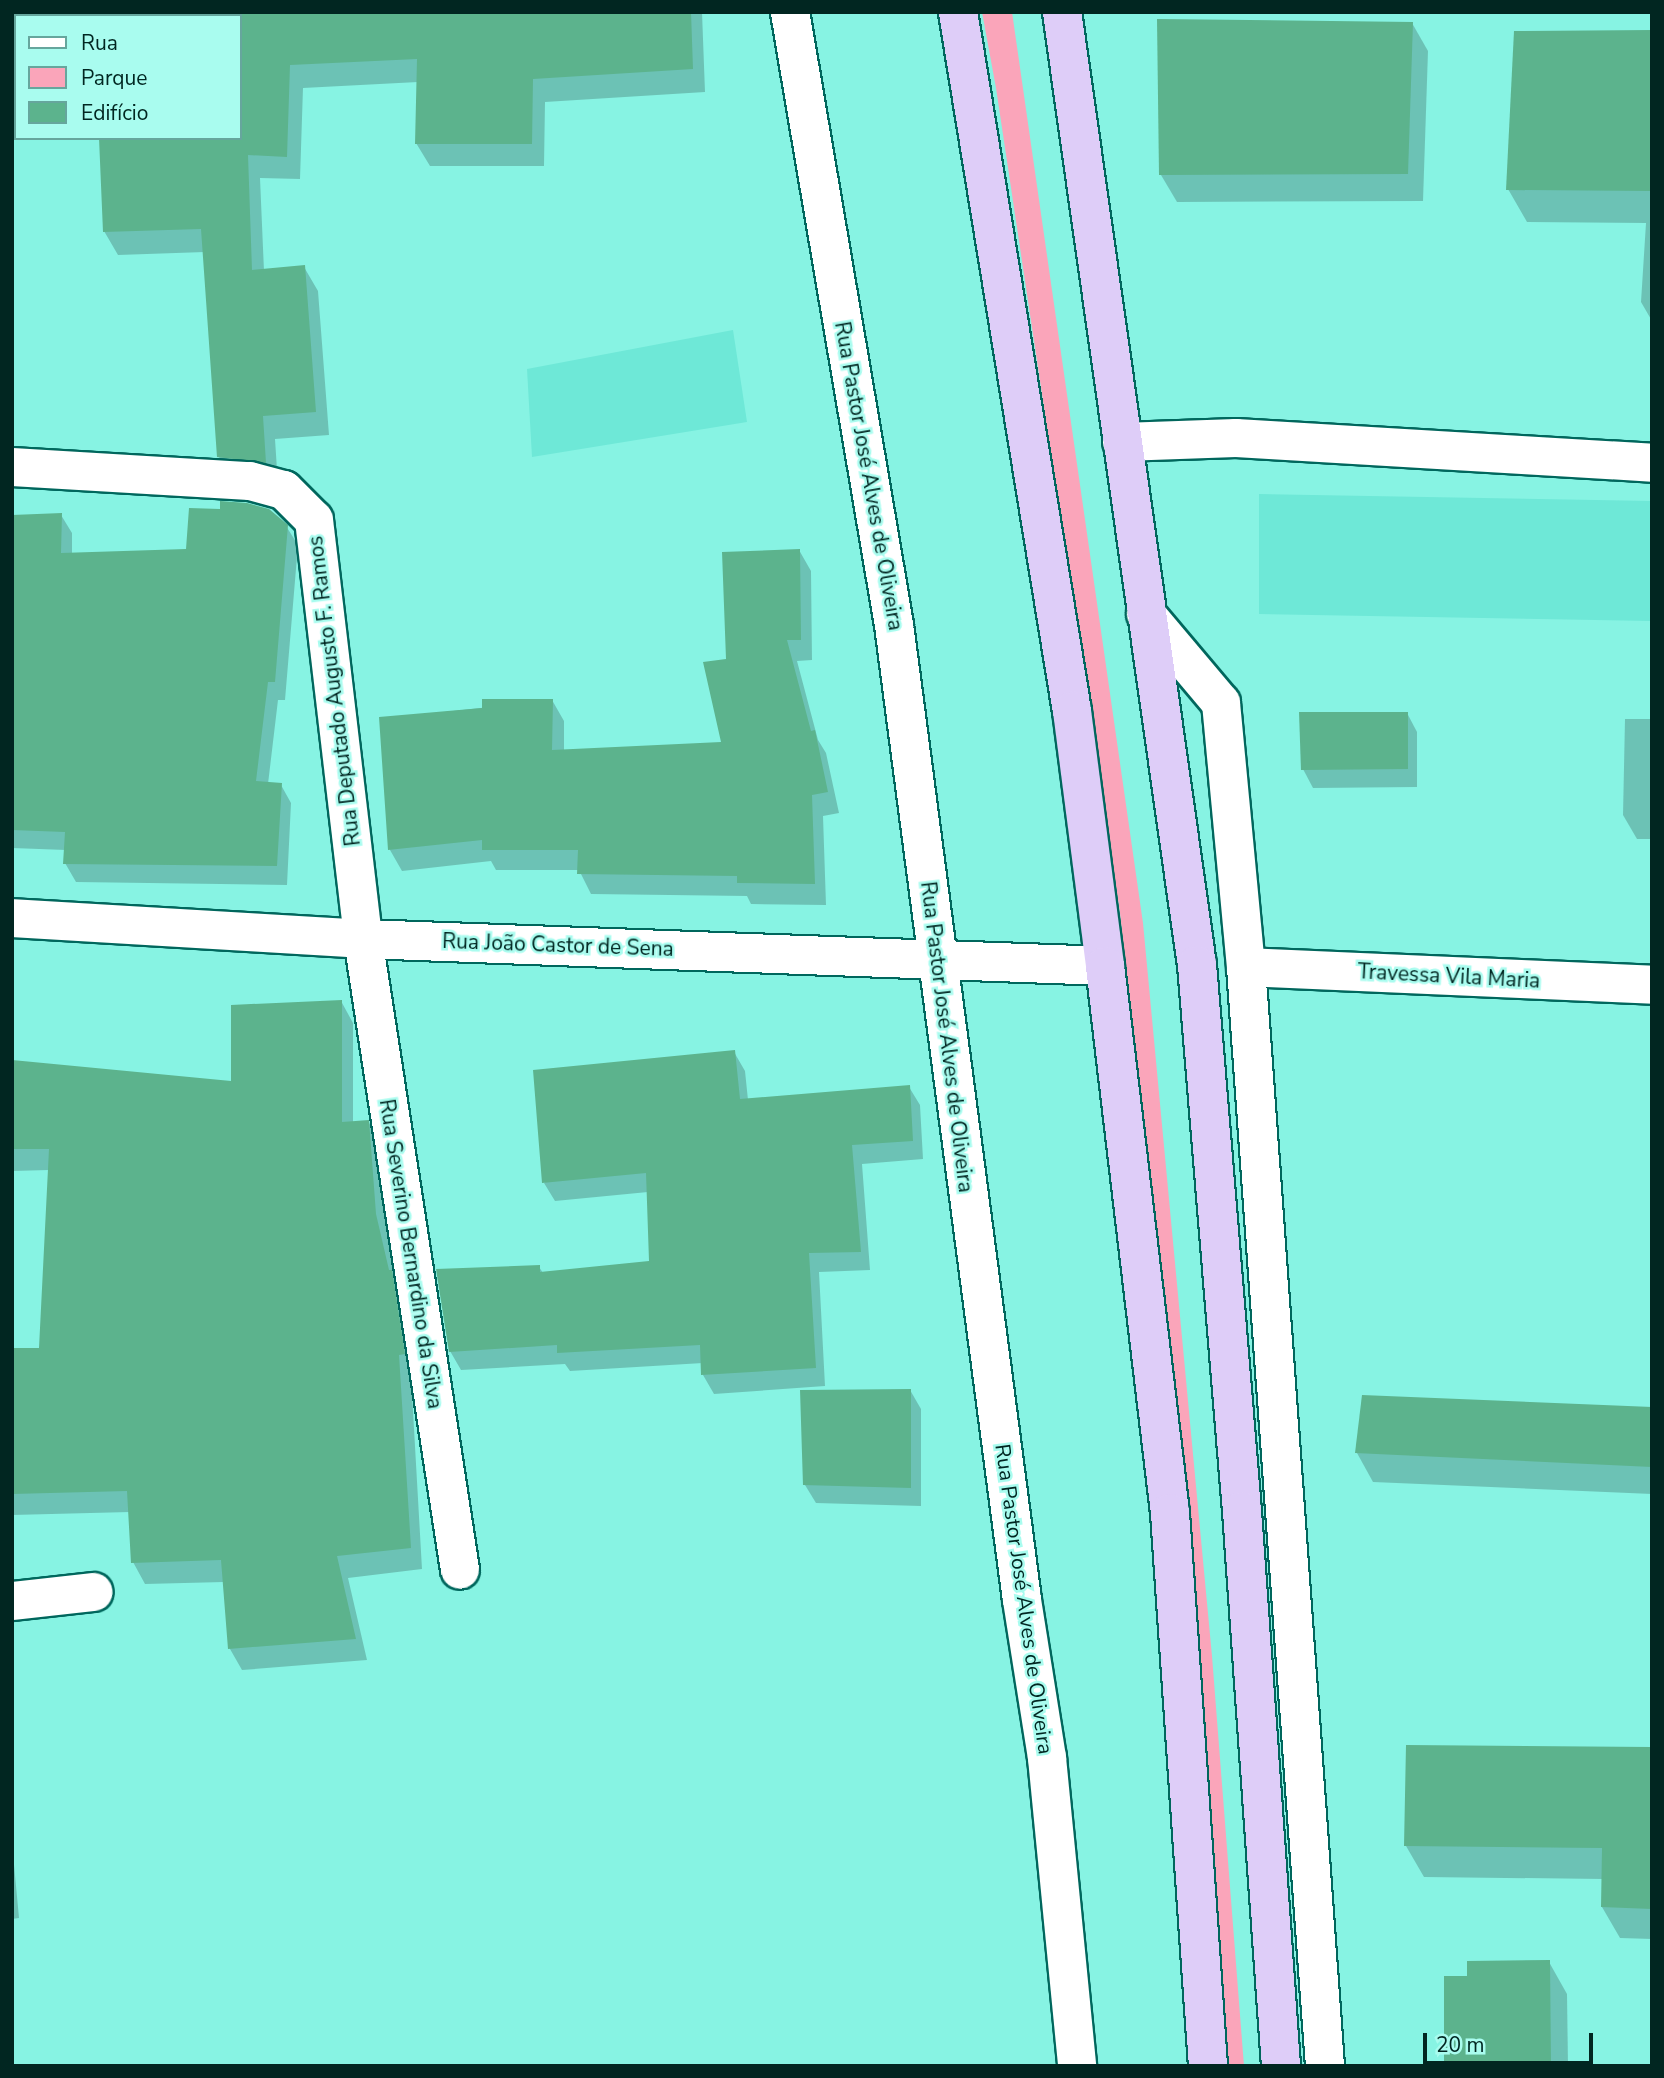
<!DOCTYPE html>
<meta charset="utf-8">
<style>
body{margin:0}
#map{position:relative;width:1664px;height:2078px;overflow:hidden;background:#87f3e3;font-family:"Nunito Sans",sans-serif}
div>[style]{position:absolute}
.built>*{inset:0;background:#6ee8d7}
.green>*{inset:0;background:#faa5ba}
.shadow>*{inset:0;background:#0003}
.building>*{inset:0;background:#5cb38d}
.roads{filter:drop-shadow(2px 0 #00675d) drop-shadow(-2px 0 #00675d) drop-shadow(0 2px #00675d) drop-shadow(0 -2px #00675d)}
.minor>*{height:38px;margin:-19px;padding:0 19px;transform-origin:19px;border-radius:19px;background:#fff}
.highway>*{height:38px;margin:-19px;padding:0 19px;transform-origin:19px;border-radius:19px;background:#decdf8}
span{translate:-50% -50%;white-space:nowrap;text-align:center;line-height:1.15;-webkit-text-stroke:5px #a9fcef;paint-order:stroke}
.street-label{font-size:21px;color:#012621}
.frame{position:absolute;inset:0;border:14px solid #012621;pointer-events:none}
.legend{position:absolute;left:14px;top:14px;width:228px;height:126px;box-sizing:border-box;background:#a9fcef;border:2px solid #66a69d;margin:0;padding:9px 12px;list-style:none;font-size:21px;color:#012621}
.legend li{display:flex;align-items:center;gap:14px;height:35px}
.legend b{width:35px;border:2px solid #66a69d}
.scale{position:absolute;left:1423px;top:2033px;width:170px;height:32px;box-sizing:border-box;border:4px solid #012621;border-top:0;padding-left:9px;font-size:21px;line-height:24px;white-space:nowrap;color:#012621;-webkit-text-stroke:5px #a9fcef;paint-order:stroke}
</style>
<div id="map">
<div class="built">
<div style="clip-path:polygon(733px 330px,747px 422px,532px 457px,527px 369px)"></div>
<div style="clip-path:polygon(1259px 494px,1652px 501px,1652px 621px,1259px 614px)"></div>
</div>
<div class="green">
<div style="clip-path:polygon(982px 12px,1012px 12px,1143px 923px,1212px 1656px,1244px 2066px,1223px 2066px,1207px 1773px,1120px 913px,996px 88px)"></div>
</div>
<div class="shadow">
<div style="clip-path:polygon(12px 12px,702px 12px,705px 92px,545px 102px,544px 166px,430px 166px,416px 143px,418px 82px,303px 88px,300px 179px,260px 178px,264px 271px,304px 267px,318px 291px,329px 435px,275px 439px,278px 485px,232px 480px,219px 457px,205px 252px,118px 255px,104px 231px,240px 138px,240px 16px,16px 16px,16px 136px,12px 136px)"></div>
<div style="clip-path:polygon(1159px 21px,1412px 23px,1428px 51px,1423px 201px,1177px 202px,1161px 175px)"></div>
<div style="clip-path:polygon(1652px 32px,1652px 321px,1641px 302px,1646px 223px,1527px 222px,1508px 189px)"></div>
<div style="clip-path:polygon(61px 515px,72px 533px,72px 555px,187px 551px,286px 526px,298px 545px,285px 700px,278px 700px,268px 784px,281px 785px,291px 803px,287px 885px,76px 882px,65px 863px,66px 850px,12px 848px,12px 517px)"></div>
<div style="clip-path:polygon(799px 550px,811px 571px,812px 660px,797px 661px,818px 740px,826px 753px,839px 813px,823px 816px,826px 905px,751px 904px,747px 896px,591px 894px,579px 870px,496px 870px,491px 861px,402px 871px,390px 850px,381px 719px,552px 700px,564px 721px,564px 751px,723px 744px,728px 660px)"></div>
<div style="clip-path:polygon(1407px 713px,1417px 732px,1417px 787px,1313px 788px,1303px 769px)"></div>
<div style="clip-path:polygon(1625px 719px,1652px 719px,1652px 839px,1637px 839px,1623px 815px)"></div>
<div style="clip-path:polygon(341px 1001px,353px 1023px,353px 1123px,368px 1121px,380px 1143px,388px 1237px,398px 1285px,411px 1376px,422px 1569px,348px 1578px,367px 1660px,242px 1670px,230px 1649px,224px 1582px,145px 1584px,133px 1562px,130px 1512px,12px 1515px,12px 1350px,40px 1350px,49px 1170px,12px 1171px,12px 1062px,233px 1083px)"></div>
<div style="clip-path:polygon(734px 1052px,745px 1071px,748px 1100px,909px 1087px,920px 1105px,923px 1159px,862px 1164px,870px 1270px,819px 1272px,825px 1386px,714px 1394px,703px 1375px,703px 1363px,570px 1371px,565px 1364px,461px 1370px,450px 1351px,539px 1267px,543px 1273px,651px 1262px,648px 1192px,555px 1201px,544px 1183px)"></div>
<div style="clip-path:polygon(910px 1390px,921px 1409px,921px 1506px,816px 1503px,805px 1485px)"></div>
<div style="clip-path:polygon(1652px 1418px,1652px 1494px,1373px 1482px,1357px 1453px)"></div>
<div style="clip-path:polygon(1652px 1749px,1652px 1939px,1620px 1938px,1602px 1907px,1603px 1879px,1424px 1877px,1406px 1846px)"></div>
<div style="clip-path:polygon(12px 1843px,19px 1918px,12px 1919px)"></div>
<div style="clip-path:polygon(1549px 1962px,1567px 1994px,1568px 2066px,1446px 2066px,1468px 1978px)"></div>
</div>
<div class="building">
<div style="clip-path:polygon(240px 12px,691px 12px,693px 69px,533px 79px,532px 144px,415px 144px,417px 59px,290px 65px,287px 157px,248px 155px,252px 270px,305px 265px,316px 412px,263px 416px,266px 463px,217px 457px,201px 229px,103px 232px,99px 138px,240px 138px)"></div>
<div style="clip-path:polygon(1157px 19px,1413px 22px,1408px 174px,1159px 175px)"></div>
<div style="clip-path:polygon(1652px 30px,1652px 191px,1506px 190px,1514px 31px)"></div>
<div style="clip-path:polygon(220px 501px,247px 503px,269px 509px,288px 525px,275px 682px,268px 682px,256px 781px,282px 783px,277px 866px,63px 864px,65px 832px,12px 830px,12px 515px,62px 513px,61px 553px,186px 549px,189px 508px,220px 509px)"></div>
<div style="clip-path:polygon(800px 549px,801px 640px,787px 640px,811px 731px,815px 730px,828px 792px,812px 795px,815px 884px,737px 883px,737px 876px,577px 874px,578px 850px,482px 850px,482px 840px,388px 850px,379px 717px,482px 708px,482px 699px,553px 699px,552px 750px,721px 742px,703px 662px,726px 659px,722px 552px)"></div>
<div style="clip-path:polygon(1299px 712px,1408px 712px,1408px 769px,1301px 770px)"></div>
<div style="clip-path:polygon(342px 1000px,342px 1122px,369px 1120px,376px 1214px,389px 1270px,392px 1270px,405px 1354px,399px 1355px,411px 1548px,337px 1556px,356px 1639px,228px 1649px,221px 1560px,131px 1563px,127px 1491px,12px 1494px,12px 1348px,39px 1348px,49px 1149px,12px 1149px,12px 1060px,231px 1081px,231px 1005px)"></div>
<div style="clip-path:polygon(735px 1050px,740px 1099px,910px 1085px,913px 1141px,852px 1145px,861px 1252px,809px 1253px,816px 1368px,701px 1375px,700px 1345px,557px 1353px,557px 1345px,449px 1352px,436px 1269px,540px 1265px,540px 1272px,649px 1261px,646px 1173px,542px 1183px,533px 1070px)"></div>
<div style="clip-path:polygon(911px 1389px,911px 1488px,803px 1485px,800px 1390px)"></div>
<div style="clip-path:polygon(1362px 1395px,1652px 1407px,1652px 1467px,1355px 1453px)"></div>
<div style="clip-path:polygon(1406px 1745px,1652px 1747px,1652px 1909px,1601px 1907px,1602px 1848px,1404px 1846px)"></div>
<div style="clip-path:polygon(1550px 1960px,1551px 2066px,1444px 2066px,1444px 1976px,1467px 1976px,1467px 1961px)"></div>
</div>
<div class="roads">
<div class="minor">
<div style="left:790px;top:12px;width:622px;rotate:80.37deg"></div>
<div style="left:894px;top:625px;width:983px;rotate:82.52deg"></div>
<div style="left:1022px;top:1600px;width:160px;rotate:81deg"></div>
<div style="left:1047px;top:1758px;width:309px;rotate:84.4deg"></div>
<div style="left:1122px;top:442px;width:114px;rotate:-2deg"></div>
<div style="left:1236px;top:438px;width:417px;rotate:3.4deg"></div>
<div style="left:12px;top:467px;width:238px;rotate:3.4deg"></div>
<div style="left:250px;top:481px;width:35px;rotate:15deg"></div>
<div style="left:284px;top:490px;width:42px;rotate:45deg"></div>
<div style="left:314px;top:520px;width:422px;rotate:83.3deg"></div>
<div style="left:363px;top:939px;width:638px;rotate:81.26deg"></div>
<div style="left:1146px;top:614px;width:116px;rotate:49.9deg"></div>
<div style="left:1221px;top:703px;width:265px;rotate:84.6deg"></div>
<div style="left:1246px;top:967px;width:1102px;rotate:85.89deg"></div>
<div style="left:12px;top:918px;width:352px;rotate:3.4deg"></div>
<div style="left:363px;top:939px;width:742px;rotate:2.08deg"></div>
<div style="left:1246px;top:967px;width:406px;rotate:2.5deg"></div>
<div style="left:12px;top:1601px;width:82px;rotate:-6.3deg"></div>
</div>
<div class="highway">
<div style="left:958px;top:12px;width:708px;rotate:80.74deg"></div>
<div style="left:1072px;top:711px;width:257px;rotate:82.6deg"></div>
<div style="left:1105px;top:966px;width:551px;rotate:83.22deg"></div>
<div style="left:1170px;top:1513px;width:554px;rotate:86.07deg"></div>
<div style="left:1062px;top:12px;width:963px;rotate:81.94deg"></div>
<div style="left:1197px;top:965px;width:548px;rotate:85.29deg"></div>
<div style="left:1242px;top:1511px;width:556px;rotate:85.98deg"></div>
</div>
</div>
<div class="street-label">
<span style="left:869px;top:476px;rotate:80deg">Rua Pastor José Alves de Oliveira</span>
<span style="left:334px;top:691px;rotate:-97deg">Rua Deputado Augusto F. Ramos</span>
<span style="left:558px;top:945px;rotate:2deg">Rua João Castor de Sena</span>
<span style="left:1449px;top:976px;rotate:3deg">Travessa Vila Maria</span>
<span style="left:947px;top:1037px;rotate:83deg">Rua Pastor José Alves de Oliveira</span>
<span style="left:411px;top:1254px;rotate:81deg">Rua Severino Bernardino da Silva</span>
<span style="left:1024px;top:1599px;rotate:82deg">Rua Pastor José Alves de Oliveira</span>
</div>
<div class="frame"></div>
<ul class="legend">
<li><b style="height:9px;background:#fff"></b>Rua</li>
<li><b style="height:19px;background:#faa5ba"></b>Parque</li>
<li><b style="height:19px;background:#5cb38d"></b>Edifício</li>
</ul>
<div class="scale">20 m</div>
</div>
